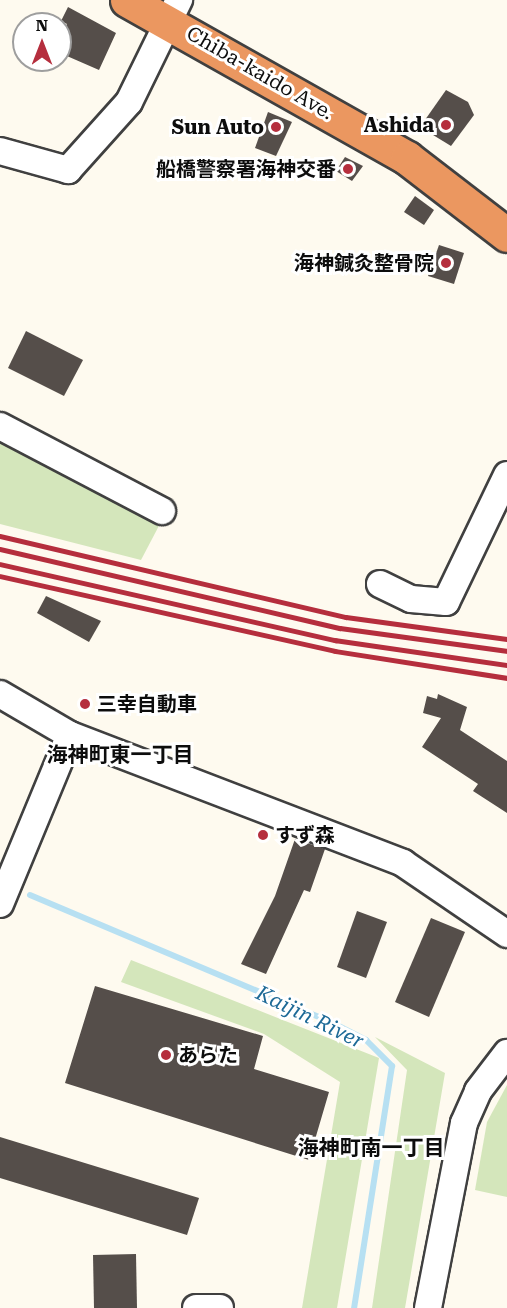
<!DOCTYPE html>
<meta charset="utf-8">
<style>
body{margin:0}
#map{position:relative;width:507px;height:1308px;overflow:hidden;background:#fefaef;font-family:"Roboto Serif","Noto Sans JP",serif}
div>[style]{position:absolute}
.green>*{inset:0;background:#d4e6bb}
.stream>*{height:6px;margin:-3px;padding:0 3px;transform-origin:3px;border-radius:3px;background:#b7e0f2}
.building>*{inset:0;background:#554e4a}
.roads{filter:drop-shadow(2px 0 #404040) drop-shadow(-2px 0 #404040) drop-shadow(0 2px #404040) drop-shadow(0 -2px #404040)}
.minor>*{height:26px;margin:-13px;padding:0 13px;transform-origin:13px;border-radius:13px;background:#fff}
.highway>*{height:33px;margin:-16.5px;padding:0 16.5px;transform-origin:16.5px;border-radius:16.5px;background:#eb9760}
.rail>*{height:4.5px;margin:-2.25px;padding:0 2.25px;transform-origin:2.25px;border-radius:2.25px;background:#b52e3d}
.dots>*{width:16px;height:16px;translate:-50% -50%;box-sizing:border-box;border:3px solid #fff;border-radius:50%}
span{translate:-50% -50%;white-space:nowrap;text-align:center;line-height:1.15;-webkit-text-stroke:6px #fff;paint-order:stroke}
.street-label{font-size:20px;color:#0d0d0d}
.poi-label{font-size:20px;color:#0d0d0d;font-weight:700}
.right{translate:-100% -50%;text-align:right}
.left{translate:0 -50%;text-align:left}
.neighbourhood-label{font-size:21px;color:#0d0d0d;font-weight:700}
.water-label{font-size:21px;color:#1e6a97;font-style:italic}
.north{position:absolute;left:12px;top:12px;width:60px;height:60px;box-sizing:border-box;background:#fff;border:2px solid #9e9e9e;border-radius:50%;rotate:0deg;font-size:16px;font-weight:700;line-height:24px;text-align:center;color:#0d0d0d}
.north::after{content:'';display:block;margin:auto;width:21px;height:27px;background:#b52e3d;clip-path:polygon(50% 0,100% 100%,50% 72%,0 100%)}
</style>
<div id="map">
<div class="green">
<div style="clip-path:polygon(0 435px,162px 520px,141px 560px,0 524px)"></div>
<div style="clip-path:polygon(131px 960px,379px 1058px,337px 1308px,302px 1308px,340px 1082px,264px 1034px,121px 982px)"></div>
<div style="clip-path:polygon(375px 1037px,445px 1073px,405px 1308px,372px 1308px,407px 1070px)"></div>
<div style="clip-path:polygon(507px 1085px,507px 1197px,475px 1190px,487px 1122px)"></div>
</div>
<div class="stream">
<div style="left:30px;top:895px;width:324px;rotate:22.9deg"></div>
<div style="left:329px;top:1021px;width:42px;rotate:27.2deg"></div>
<div style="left:366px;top:1040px;width:37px;rotate:45deg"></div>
<div style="left:392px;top:1066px;width:245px;rotate:98.9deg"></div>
</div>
<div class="building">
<div style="clip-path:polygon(68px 7px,116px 33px,99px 70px,60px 53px,60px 35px,67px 24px,61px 21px)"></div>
<div style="clip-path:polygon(446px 90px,468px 102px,474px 115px,451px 146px,420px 127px)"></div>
<div style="clip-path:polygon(268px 112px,292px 122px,276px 156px,255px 148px)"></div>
<div style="clip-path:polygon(345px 157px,363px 166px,352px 181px,336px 171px)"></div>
<div style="clip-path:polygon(415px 196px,434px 210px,424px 225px,404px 212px)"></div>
<div style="clip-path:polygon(439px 245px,464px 253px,454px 284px,428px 276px)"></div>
<div style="clip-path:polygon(26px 331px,83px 360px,64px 396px,8px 368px)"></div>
<div style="clip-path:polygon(46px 596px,101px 621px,89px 642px,37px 613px)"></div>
<div style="clip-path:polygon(438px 694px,467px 707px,460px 730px,507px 761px,507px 813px,473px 791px,478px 784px,422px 747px,441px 718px,423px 713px,427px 696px,437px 699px)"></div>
<div style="clip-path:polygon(295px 839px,325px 849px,310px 892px,304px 890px,266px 974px,241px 964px,275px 896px)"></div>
<div style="clip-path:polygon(357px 911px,387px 922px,366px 978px,337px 967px)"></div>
<div style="clip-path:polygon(431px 918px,465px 932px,429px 1017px,395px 1002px)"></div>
<div style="clip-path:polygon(95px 986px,263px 1036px,254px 1069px,329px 1092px,309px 1160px,65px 1083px)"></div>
<div style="clip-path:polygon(0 1137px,199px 1198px,187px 1235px,0 1178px)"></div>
<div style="clip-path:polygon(136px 1254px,137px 1308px,94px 1308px,93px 1255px)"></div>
</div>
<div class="roads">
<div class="minor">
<div style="left:0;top:151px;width:71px;rotate:15.6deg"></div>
<div style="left:68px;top:170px;width:91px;rotate:-48.1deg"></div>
<div style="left:129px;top:102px;width:114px;rotate:-63.9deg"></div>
<div style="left:0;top:426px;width:183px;rotate:27.7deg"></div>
<div style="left:380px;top:584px;width:34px;rotate:26deg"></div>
<div style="left:411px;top:599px;width:35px;rotate:5deg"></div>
<div style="left:446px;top:602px;width:141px;rotate:-64.3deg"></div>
<div style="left:0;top:694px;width:81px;rotate:30.4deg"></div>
<div style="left:70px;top:735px;width:357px;rotate:21deg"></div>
<div style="left:403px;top:863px;width:126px;rotate:34.3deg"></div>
<div style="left:0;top:904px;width:183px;rotate:-67.5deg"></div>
<div style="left:196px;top:1308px;width:24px"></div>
<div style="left:428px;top:1308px;width:188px;rotate:-79deg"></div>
<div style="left:464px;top:1123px;width:35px;rotate:-66deg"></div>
<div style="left:478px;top:1091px;width:48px;rotate:-52.7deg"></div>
</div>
<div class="highway">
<div style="left:127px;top:0;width:322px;rotate:29.4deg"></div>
<div style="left:407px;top:158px;width:126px;rotate:37.6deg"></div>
</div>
</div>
<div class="rail">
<div style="left:0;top:536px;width:355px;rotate:13.2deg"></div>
<div style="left:346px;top:617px;width:162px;rotate:7.8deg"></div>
<div style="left:0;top:549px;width:349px;rotate:13.1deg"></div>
<div style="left:340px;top:628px;width:169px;rotate:7.8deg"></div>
<div style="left:0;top:564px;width:344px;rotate:12.8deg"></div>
<div style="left:335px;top:640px;width:174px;rotate:8.3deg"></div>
<div style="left:0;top:576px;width:343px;rotate:12.6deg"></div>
<div style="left:335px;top:651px;width:174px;rotate:8.9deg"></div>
</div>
<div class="dots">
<div style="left:446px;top:125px;background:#b52e3d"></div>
<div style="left:276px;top:127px;background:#b52e3d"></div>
<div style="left:348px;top:169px;background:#b52e3d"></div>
<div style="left:446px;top:263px;background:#b52e3d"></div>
<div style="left:85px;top:704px;background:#b52e3d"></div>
<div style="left:263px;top:835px;background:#b52e3d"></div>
<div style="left:166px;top:1055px;background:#b52e3d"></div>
</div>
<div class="street-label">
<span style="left:260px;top:73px;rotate:30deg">Chiba-kaido Ave.</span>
</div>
<div class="poi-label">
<span class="right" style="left:434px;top:125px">Ashida</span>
<span class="right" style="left:264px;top:127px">Sun Auto</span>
<span class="right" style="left:336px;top:169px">船橋警察署海神交番</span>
<span class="right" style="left:434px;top:263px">海神鍼灸整骨院</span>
<span class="left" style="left:97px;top:704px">三幸自動車</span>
<span class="left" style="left:275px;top:835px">すず森</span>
<span class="left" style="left:178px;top:1055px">あらた</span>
</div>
<div class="neighbourhood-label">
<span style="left:120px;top:755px">海神町東一丁目</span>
<span style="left:371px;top:1148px">海神町南一丁目</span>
</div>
<div class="water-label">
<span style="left:310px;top:1017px;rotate:26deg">Kaijin River</span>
</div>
<div class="north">N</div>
</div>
